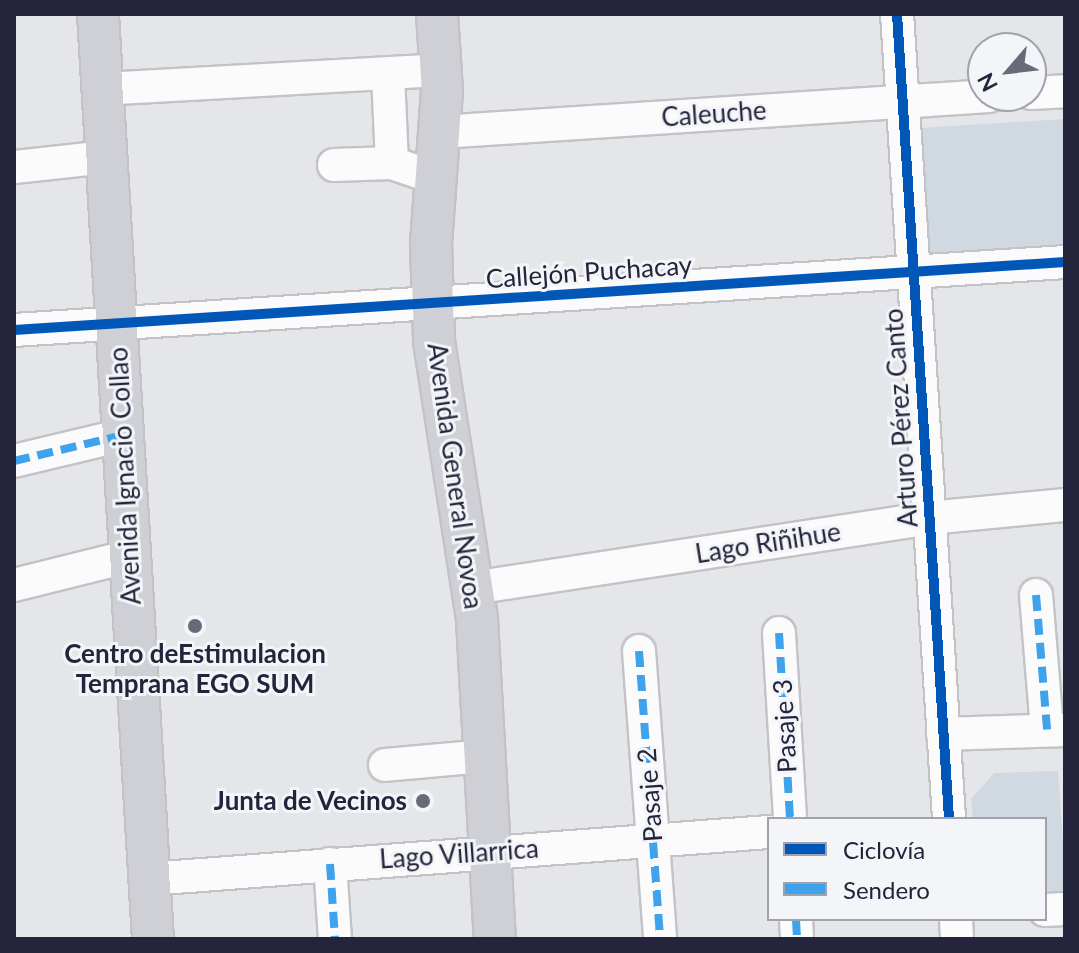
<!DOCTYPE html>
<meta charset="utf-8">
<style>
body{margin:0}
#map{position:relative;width:1079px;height:953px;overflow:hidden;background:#e5e6ea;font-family:Lato,sans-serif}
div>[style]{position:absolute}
.green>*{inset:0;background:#d0d8e2}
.roads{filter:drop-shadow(2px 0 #c3c3c7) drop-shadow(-2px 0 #c3c3c7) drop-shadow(0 2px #c3c3c7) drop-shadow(0 -2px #c3c3c7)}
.minor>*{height:32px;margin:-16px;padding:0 16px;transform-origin:16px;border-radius:16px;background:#fbfbfc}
.major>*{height:40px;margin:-20px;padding:0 20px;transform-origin:20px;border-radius:20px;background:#cfcfd6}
.quiet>*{height:8px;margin-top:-4px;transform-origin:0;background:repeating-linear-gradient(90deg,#3ea2ec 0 16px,transparent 0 24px)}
.cycleway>*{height:10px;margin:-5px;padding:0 5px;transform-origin:5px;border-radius:5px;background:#0057b8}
.dots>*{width:22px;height:22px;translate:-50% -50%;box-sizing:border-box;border:4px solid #f4f5f8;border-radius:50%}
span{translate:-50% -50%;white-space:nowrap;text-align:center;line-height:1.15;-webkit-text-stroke:6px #f4f5f8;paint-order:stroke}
.street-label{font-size:26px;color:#24253c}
.poi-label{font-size:26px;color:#24253c;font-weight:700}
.right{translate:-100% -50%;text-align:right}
.frame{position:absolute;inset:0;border:16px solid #24253c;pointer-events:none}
.legend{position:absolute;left:767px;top:817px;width:280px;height:104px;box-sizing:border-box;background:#f4f5f8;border:2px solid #a1a2ad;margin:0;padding:10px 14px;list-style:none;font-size:24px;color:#24253c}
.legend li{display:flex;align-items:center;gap:16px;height:40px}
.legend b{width:40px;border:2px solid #a1a2ad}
.north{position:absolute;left:967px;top:32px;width:80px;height:80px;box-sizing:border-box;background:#f4f5f8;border:2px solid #a1a2ad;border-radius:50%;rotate:242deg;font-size:22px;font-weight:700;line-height:32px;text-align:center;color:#24253c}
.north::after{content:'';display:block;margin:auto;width:28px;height:36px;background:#686979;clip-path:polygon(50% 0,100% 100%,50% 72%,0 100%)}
</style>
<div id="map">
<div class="green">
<div style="clip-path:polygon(1065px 119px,1065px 250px,928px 261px,919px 128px)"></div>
<div style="clip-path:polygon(1058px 771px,1065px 872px,1065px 900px,1045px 899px,1045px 819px,973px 819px,971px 799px,994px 773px)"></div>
</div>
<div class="roads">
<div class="minor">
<div style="left:897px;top:14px;width:807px;rotate:86.3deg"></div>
<div style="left:388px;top:75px;width:88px;rotate:87.4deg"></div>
<div style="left:102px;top:89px;width:340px;rotate:-3.2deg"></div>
<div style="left:1031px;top:93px;width:34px;rotate:-3deg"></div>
<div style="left:440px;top:132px;width:550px;rotate:-3.75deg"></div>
<div style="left:334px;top:165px;width:58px;rotate:-2deg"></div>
<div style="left:392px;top:163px;width:46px;rotate:18.8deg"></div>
<div style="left:14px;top:167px;width:93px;rotate:-6.2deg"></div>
<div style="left:14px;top:330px;width:1053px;rotate:-3.7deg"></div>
<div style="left:14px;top:461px;width:112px;rotate:-13.4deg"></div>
<div style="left:14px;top:585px;width:120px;rotate:-14deg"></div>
<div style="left:473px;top:588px;width:461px;rotate:-8.7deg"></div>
<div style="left:929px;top:518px;width:137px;rotate:-5.5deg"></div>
<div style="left:1036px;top:595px;width:135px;rotate:85.3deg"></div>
<div style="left:779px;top:633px;width:186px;rotate:86.6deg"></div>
<div style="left:639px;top:651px;width:289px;rotate:85.8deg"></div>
<div style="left:943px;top:734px;width:122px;rotate:-1.9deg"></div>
<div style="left:385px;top:765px;width:100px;rotate:-5.1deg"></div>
<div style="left:330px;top:864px;width:75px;rotate:86.2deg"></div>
<div style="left:149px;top:879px;width:622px;rotate:-4.34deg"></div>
<div style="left:1045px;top:910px;width:20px;rotate:-3deg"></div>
<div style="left:796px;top:919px;width:20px;rotate:87deg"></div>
<div style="left:956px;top:919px;width:20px;rotate:87deg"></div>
</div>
<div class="major">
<div style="left:98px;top:14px;width:927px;rotate:86.6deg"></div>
<div style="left:437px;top:14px;width:77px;rotate:86.3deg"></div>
<div style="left:442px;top:91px;width:152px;rotate:94.1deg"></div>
<div style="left:431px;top:243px;width:98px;rotate:88.2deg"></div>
<div style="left:434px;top:341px;width:282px;rotate:81.2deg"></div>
<div style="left:477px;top:620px;width:320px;rotate:86.8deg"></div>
</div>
</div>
<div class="quiet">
<div style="left:14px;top:461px;width:112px;rotate:-13.4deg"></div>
<div style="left:1036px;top:595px;width:135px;rotate:85.3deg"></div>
<div style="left:779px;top:633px;width:186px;rotate:86.6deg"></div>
<div style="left:639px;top:651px;width:289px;rotate:85.8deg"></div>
<div style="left:330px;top:864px;width:75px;rotate:86.2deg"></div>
<div style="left:796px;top:919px;width:20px;rotate:87deg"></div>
</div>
<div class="cycleway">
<div style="left:897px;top:14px;width:807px;rotate:86.3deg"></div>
<div style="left:14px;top:330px;width:1053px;rotate:-3.7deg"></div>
</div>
<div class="dots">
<div style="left:195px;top:626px;background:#686979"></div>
<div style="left:423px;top:801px;background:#686979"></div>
</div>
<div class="street-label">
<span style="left:714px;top:114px;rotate:-4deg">Caleuche</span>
<span style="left:589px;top:272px;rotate:-4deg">Callejón Puchacay</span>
<span style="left:901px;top:418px;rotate:-94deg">Arturo Pérez Canto</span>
<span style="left:125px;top:476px;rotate:-93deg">Avenida Ignacio Collao</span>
<span style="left:455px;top:476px;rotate:82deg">Avenida General Novoa</span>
<span style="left:768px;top:543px;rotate:-9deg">Lago Riñihue</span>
<span style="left:785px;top:726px;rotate:-93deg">Pasaje 3</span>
<span style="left:650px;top:795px;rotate:-94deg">Pasaje 2</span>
<span style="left:459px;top:854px;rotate:-4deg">Lago Villarrica</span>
</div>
<div class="poi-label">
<span style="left:195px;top:669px">Centro deEstimulacion<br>Temprana EGO SUM</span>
<span class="right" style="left:407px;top:801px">Junta de Vecinos</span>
</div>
<div class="frame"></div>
<ul class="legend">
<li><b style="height:10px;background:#0057b8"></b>Ciclovía</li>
<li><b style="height:10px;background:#3ea2ec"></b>Sendero</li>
</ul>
<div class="north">N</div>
</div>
